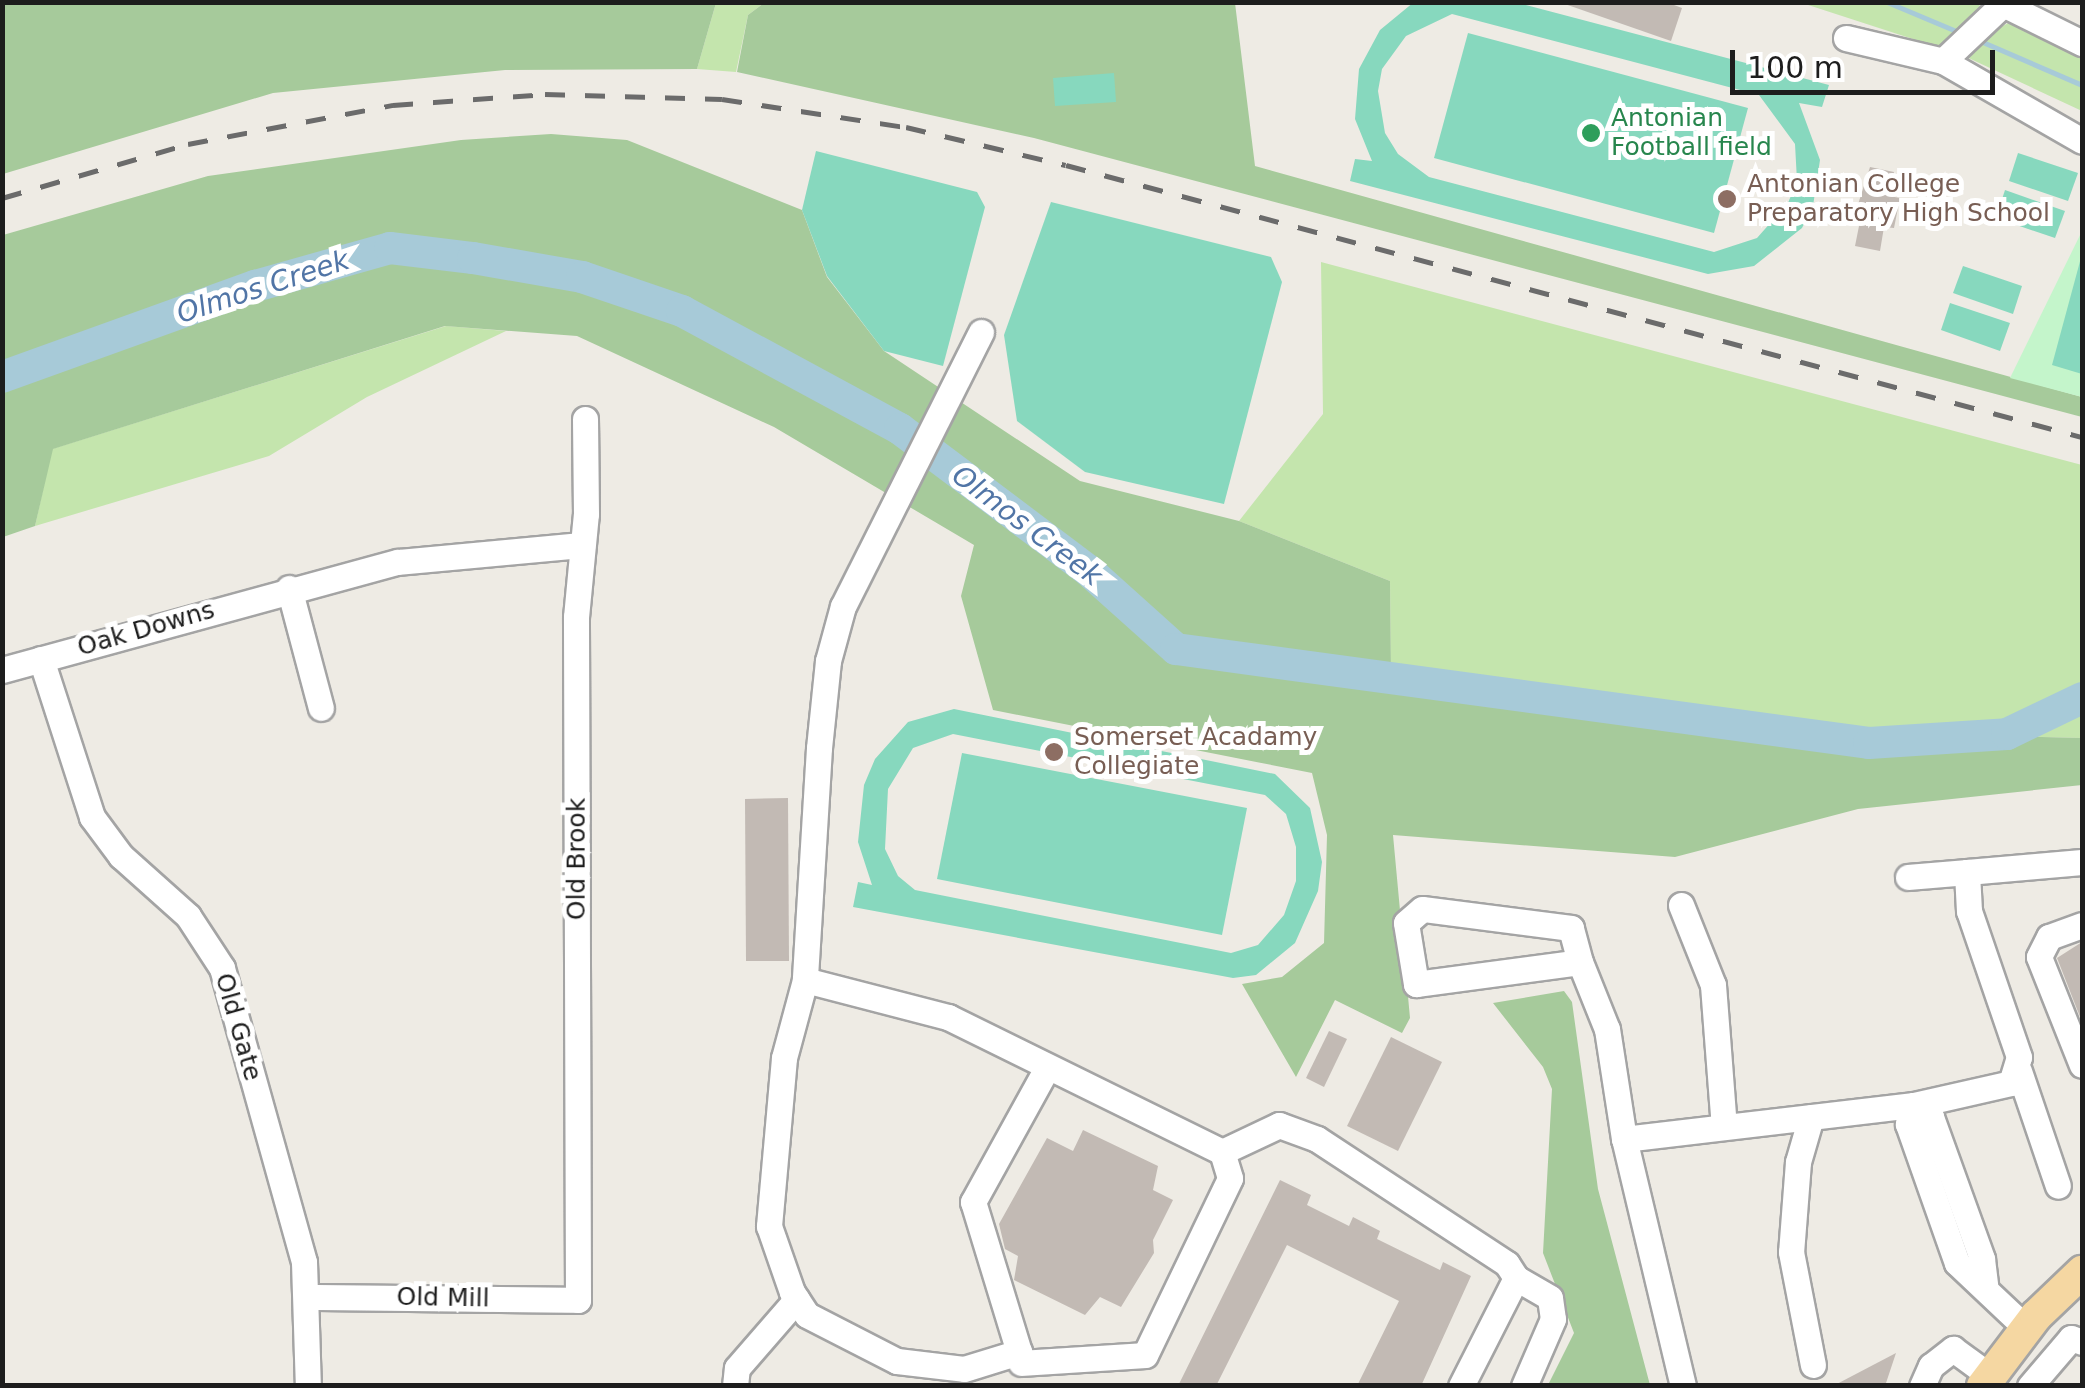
<!DOCTYPE html>
<style>
body{margin:0}
#map{position:relative;width:2085px;height:1388px;overflow:hidden;background:#eeebe4;font-family:"DejaVu Sans",sans-serif}
div>[style]{position:absolute}
.grass>*{inset:0;background:#c4e5ad}
.forest>*{inset:0;background:#a6ca9b}
.park>*{inset:0;background:#c4f5cb}
.pitch>*{inset:0;background:#87d8be}
.stream>*{height:5px;margin:-2.5px;padding:0 2.5px;transform-origin:2.5px;border-radius:2.5px;background:#a7cad8}
.river>*{height:32px;margin:-16px;padding:0 16px;transform-origin:16px;border-radius:16px;background:#a7cad8}
.building>*{inset:0;background:#c2bab4}
.roads{filter:drop-shadow(2px 0 #a4a4a4) drop-shadow(-2px 0 #a4a4a4) drop-shadow(0 2px #a4a4a4) drop-shadow(0 -2px #a4a4a4)}
.minor>*{height:25px;margin:-12.5px;padding:0 12.5px;transform-origin:12.5px;border-radius:12.5px;background:#fff}
.major>*{height:32px;margin:-16px;padding:0 16px;transform-origin:16px;border-radius:16px;background:#f5d7a2}
.rail>*{height:5px;margin-top:-2.5px;transform-origin:0;background:repeating-linear-gradient(90deg,#6b6b6b 0 20px,transparent 0 40px)}
.dots>*{width:28px;height:28px;translate:-50% -50%;box-sizing:border-box;border:5px solid #fff;border-radius:50%}
span{translate:-50% -50%;white-space:nowrap;text-align:center;line-height:1.15;-webkit-text-stroke:10px #fff;paint-order:stroke}
.leisure-label{font-size:25px;color:#27864d}
.left{translate:0 -50%;text-align:left}
.education-label{font-size:25px;color:#785e54}
.street-label{font-size:25px;color:#1d1d1d}
.water-label{font-size:28px;color:#5175a6;font-style:italic}
.frame{position:absolute;inset:0;border:5px solid #1d1d1d;pointer-events:none}
.scale{position:absolute;left:1730px;top:50px;width:265px;height:45px;box-sizing:border-box;border:5px solid #1d1d1d;border-top:0;padding-left:12px;font-size:30px;line-height:35px;white-space:nowrap;color:#1d1d1d;-webkit-text-stroke:8px #fff;paint-order:stroke}
</style>
<div id="map">
<div class="grass">
<div style="clip-path:polygon(716px 3px,764px 3px,748px 15px,736px 72px,697px 69px)"></div>
<div style="clip-path:polygon(1802px 3px,1979px 3px,1982px 17px,1999px 28px,2016px 19px,2082px 50px,2082px 111px,1962px 55px)"></div>
<div style="clip-path:polygon(1321px 262px,2082px 465px,2082px 738px,1906px 734px,1666px 710px,1391px 670px,1390px 581px,1239px 521px,1323px 414px)"></div>
<div style="clip-path:polygon(446px 326px,506px 331px,367px 397px,269px 456px,35px 526px,52px 449px)"></div>
</div>
<div class="forest">
<div style="clip-path:polygon(3px 2px,716px 2px,716px 3px,697px 69px,505px 70px,273px 93px,3px 174px)"></div>
<div style="clip-path:polygon(764px 3px,1235px 3px,1255px 166px,2082px 397px,2082px 417px,1034px 138px,737px 72px,748px 15px)"></div>
<div style="clip-path:polygon(551px 134px,627px 140px,802px 210px,827px 277px,884px 351px,1080px 481px,1239px 521px,1390px 581px,1391px 670px,1666px 710px,1906px 734px,2082px 738px,2082px 785px,1858px 809px,1675px 857px,1393px 835px,1410px 1018px,1402px 1033px,1335px 1000px,1296px 1077px,1242px 984px,1282px 977px,1324px 943px,1327px 835px,1312px 773px,993px 710px,961px 596px,974px 545px,774px 427px,577px 336px,445px 326px,53px 449px,35px 526px,3px 537px,3px 235px,208px 176px,461px 140px)"></div>
<div style="clip-path:polygon(1564px 991px,1572px 1002px,1598px 1189px,1650px 1385px,1548px 1385px,1574px 1333px,1543px 1253px,1552px 1089px,1543px 1067px,1493px 1003px)"></div>
</div>
<div class="park">
<div style="clip-path:polygon(2082px 231px,2082px 397px,2010px 378px)"></div>
</div>
<div class="pitch">
<div style="clip-path:polygon(evenodd,1414px 2px,1518px 3px,1829px 85px,1822px 107px,1799px 103px,1820px 160px,1813px 206px,1802px 228px,1754px 266px,1708px 274px,1350px 181px,1355px 159px,1372px 161px,1355px 119px,1359px 69px,1380px 30px,1414px 2px,1452px 14px,1759px 95px,1795px 144px,1797px 181px,1788px 203px,1757px 238px,1714px 252px,1429px 177px,1398px 154px,1385px 133px,1378px 91px,1382px 69px,1406px 36px,1452px 14px)"></div>
<div style="clip-path:polygon(1468px 33px,1748px 108px,1714px 233px,1434px 158px)"></div>
<div style="clip-path:polygon(1114px 73px,1116px 102px,1055px 106px,1053px 78px)"></div>
<div style="clip-path:polygon(816px 151px,977px 192px,985px 207px,943px 366px,884px 351px,827px 276px,802px 210px)"></div>
<div style="clip-path:polygon(2018px 153px,2078px 173px,2068px 201px,2009px 181px)"></div>
<div style="clip-path:polygon(2005px 190px,2065px 211px,2055px 238px,1996px 218px)"></div>
<div style="clip-path:polygon(1051px 202px,1271px 257px,1282px 282px,1224px 504px,1085px 472px,1017px 421px,1004px 335px)"></div>
<div style="clip-path:polygon(2082px 254px,2082px 374px,2052px 365px)"></div>
<div style="clip-path:polygon(1963px 266px,2022px 286px,2013px 314px,1953px 293px)"></div>
<div style="clip-path:polygon(1950px 303px,2010px 323px,2000px 351px,1941px 330px)"></div>
<div style="clip-path:polygon(evenodd,954px 709px,1275px 774px,1310px 808px,1322px 862px,1318px 891px,1295px 943px,1256px 975px,1233px 978px,853px 907px,858px 882px,872px 885px,858px 842px,864px 785px,875px 759px,908px 722px,954px 709px,953px 734px,1265px 795px,1286px 814px,1296px 847px,1296px 881px,1284px 915px,1258px 945px,1231px 953px,915px 890px,898px 876px,885px 849px,888px 789px,913px 748px,953px 734px)"></div>
<div style="clip-path:polygon(962px 753px,1247px 808px,1222px 935px,937px 879px)"></div>
</div>
<div class="stream">
<div style="left:1887px;top:2px;width:82px;rotate:22.8deg"></div>
<div style="left:1978px;top:40px;width:113px;rotate:23.4deg"></div>
</div>
<div class="river">
<div style="left:2px;top:377px;width:269px;rotate:-19.8deg"></div>
<div style="left:255px;top:286px;width:140px;rotate:-15.7deg"></div>
<div style="left:390px;top:248px;width:84px;rotate:6.9deg"></div>
<div style="left:473px;top:258px;width:111px;rotate:9.9deg"></div>
<div style="left:582px;top:277px;width:106px;rotate:18.8deg"></div>
<div style="left:682px;top:311px;width:248px;rotate:28.4deg"></div>
<div style="left:900px;top:429px;width:236px;rotate:36.9deg"></div>
<div style="left:1089px;top:571px;width:117px;rotate:41.9deg"></div>
<div style="left:1176px;top:649px;width:699px;rotate:7.72deg"></div>
<div style="left:1869px;top:743px;width:138px;rotate:-3.7deg"></div>
<div style="left:2007px;top:734px;width:83px;rotate:-25.6deg"></div>
</div>
<div class="building">
<div style="clip-path:polygon(1559px 2px,1666px 2px,1682px 8px,1671px 41px)"></div>
<div style="clip-path:polygon(1870px 167px,1894px 172px,1889px 196px,1900px 198px,1894px 228px,1884px 227px,1880px 251px,1855px 246px,1860px 221px,1853px 220px)"></div>
<div style="clip-path:polygon(788px 798px,789px 961px,746px 961px,745px 799px)"></div>
<div style="clip-path:polygon(2082px 942px,2082px 1022px,2057px 958px)"></div>
<div style="clip-path:polygon(1329px 1031px,1347px 1039px,1324px 1087px,1306px 1078px)"></div>
<div style="clip-path:polygon(1391px 1037px,1442px 1062px,1398px 1151px,1347px 1126px)"></div>
<div style="clip-path:polygon(1083px 1130px,1158px 1166px,1153px 1190px,1173px 1200px,1153px 1240px,1154px 1253px,1121px 1307px,1100px 1297px,1085px 1315px,1014px 1280px,1018px 1256px,1005px 1249px,999px 1224px,1047px 1138px,1073px 1151px)"></div>
<div style="clip-path:polygon(1280px 1180px,1311px 1195px,1307px 1205px,1349px 1226px,1353px 1217px,1380px 1231px,1377px 1239px,1440px 1270px,1443px 1262px,1471px 1276px,1421px 1386px,1357px 1386px,1399px 1301px,1287px 1245px,1216px 1386px,1178px 1386px)"></div>
<div style="clip-path:polygon(1896px 1353px,1885px 1386px,1833px 1386px)"></div>
</div>
<div class="roads">
<div class="minor">
<div style="left:1999px;top:2px;width:93px;rotate:26.3deg"></div>
<div style="left:1846px;top:38px;width:100px;rotate:13.3deg"></div>
<div style="left:1943px;top:61px;width:83px;rotate:-43.5deg"></div>
<div style="left:1943px;top:61px;width:160px;rotate:29.9deg"></div>
<div style="left:981px;top:332px;width:307px;rotate:116.7deg"></div>
<div style="left:843px;top:606px;width:57px;rotate:105.3deg"></div>
<div style="left:828px;top:661px;width:87px;rotate:95.9deg"></div>
<div style="left:819px;top:748px;width:232px;rotate:93.5deg"></div>
<div style="left:805px;top:980px;width:148px;rotate:14.5deg"></div>
<div style="left:948px;top:1017px;width:305px;rotate:26.2deg"></div>
<div style="left:1222px;top:1152px;width:63px;rotate:-25.3deg"></div>
<div style="left:1279px;top:1125px;width:40px;rotate:20.2deg"></div>
<div style="left:1317px;top:1139px;width:227px;rotate:33.3deg"></div>
<div style="left:1507px;top:1264px;width:17px;rotate:57deg"></div>
<div style="left:1516px;top:1278px;width:121px;rotate:117deg"></div>
<div style="left:289px;top:588px;width:124px;rotate:75.1deg"></div>
<div style="left:41px;top:659px;width:166px;rotate:72.1deg"></div>
<div style="left:92px;top:817px;width:49px;rotate:53.4deg"></div>
<div style="left:121px;top:856px;width:90px;rotate:41.8deg"></div>
<div style="left:188px;top:916px;width:62px;rotate:56.8deg"></div>
<div style="left:222px;top:968px;width:305px;rotate:74.4deg"></div>
<div style="left:304px;top:1262px;width:124px;rotate:88.2deg"></div>
<div style="left:2px;top:670px;width:410px;rotate:-15.3deg"></div>
<div style="left:398px;top:562px;width:185px;rotate:-5.3deg"></div>
<div style="left:1908px;top:877px;width:59px;rotate:-4.8deg"></div>
<div style="left:1681px;top:905px;width:86px;rotate:68.2deg"></div>
<div style="left:1713px;top:985px;width:142px;rotate:85.6deg"></div>
<div style="left:2082px;top:925px;width:35px;rotate:160deg"></div>
<div style="left:2049px;top:937px;width:22px;rotate:117deg"></div>
<div style="left:2039px;top:957px;width:116px;rotate:68.3deg"></div>
<div style="left:1580px;top:962px;width:35px;rotate:-105deg"></div>
<div style="left:1571px;top:928px;width:150px;rotate:-172.7deg"></div>
<div style="left:1422px;top:909px;width:21px;rotate:139deg"></div>
<div style="left:1406px;top:923px;width:62px;rotate:80.7deg"></div>
<div style="left:1416px;top:984px;width:165px;rotate:-7.6deg"></div>
<div style="left:1580px;top:962px;width:72px;rotate:68.1deg"></div>
<div style="left:1607px;top:1029px;width:111px;rotate:81.2deg"></div>
<div style="left:805px;top:980px;width:81px;rotate:105.1deg"></div>
<div style="left:784px;top:1058px;width:169px;rotate:95.1deg"></div>
<div style="left:769px;top:1226px;width:70px;rotate:70.8deg"></div>
<div style="left:792px;top:1292px;width:27px;rotate:57deg"></div>
<div style="left:807px;top:1315px;width:101px;rotate:27.1deg"></div>
<div style="left:897px;top:1361px;width:67px;rotate:6.8deg"></div>
<div style="left:964px;top:1369px;width:58px;rotate:-17.2deg"></div>
<div style="left:1019px;top:1352px;width:157px;rotate:-107deg"></div>
<div style="left:973px;top:1202px;width:153px;rotate:-61.1deg"></div>
<div style="left:2019px;top:1071px;width:121px;rotate:71.3deg"></div>
<div style="left:1914px;top:1105px;width:20px;rotate:108deg"></div>
<div style="left:1908px;top:1124px;width:147px;rotate:70.6deg"></div>
<div style="left:1957px;top:1263px;width:96px;rotate:43.3deg"></div>
<div style="left:1914px;top:1105px;width:21px;rotate:35deg"></div>
<div style="left:1931px;top:1117px;width:151px;rotate:70.2deg"></div>
<div style="left:1982px;top:1259px;width:26px;rotate:83deg"></div>
<div style="left:1811px;top:1117px;width:47px;rotate:106.1deg"></div>
<div style="left:1798px;top:1162px;width:90px;rotate:94.4deg"></div>
<div style="left:1791px;top:1252px;width:115px;rotate:79deg"></div>
<div style="left:1516px;top:1278px;width:39px;rotate:30deg"></div>
<div style="left:1550px;top:1298px;width:21px;rotate:82deg"></div>
<div style="left:1553px;top:1319px;width:73px;rotate:113.4deg"></div>
<div style="left:307px;top:1297px;width:271px;rotate:0.6deg"></div>
<div style="left:578px;top:1300px;width:683px;rotate:-90.17deg"></div>
<div style="left:576px;top:617px;width:103px;rotate:-84.5deg"></div>
<div style="left:586px;top:514px;width:95px;rotate:-90.6deg"></div>
<div style="left:1021px;top:1363px;width:124px;rotate:-3.7deg"></div>
<div style="left:1145px;top:1355px;width:196px;rotate:-64.3deg"></div>
<div style="left:1230px;top:1178px;width:27px;rotate:-107deg"></div>
<div style="left:735px;top:1386px;width:18px;rotate:-84deg"></div>
<div style="left:737px;top:1368px;width:91px;rotate:-49deg"></div>
<div style="left:1683px;top:1386px;width:254px;rotate:-103.4deg"></div>
<div style="left:1624px;top:1139px;width:292px;rotate:-6.7deg"></div>
<div style="left:1914px;top:1105px;width:99px;rotate:-12.8deg"></div>
<div style="left:2011px;top:1083px;width:27px;rotate:-73deg"></div>
<div style="left:2019px;top:1057px;width:154px;rotate:-108.9deg"></div>
<div style="left:1969px;top:911px;width:39px;rotate:-93deg"></div>
<div style="left:1967px;top:872px;width:115px;rotate:-5deg"></div>
<div style="left:1922px;top:1386px;width:22px;rotate:-66deg"></div>
<div style="left:1931px;top:1366px;width:28px;rotate:-38deg"></div>
<div style="left:1953px;top:1349px;width:46px;rotate:36.1deg"></div>
<div style="left:2030px;top:1386px;width:63px;rotate:-49.5deg"></div>
<div style="left:2071px;top:1338px;width:12px;rotate:20deg"></div>
</div>
<div class="major">
<div style="left:1983px;top:1386px;width:88px;rotate:-52.9deg"></div>
<div style="left:2036px;top:1316px;width:64px;rotate:-43.7deg"></div>
</div>
</div>
<div class="rail">
<div style="left:2px;top:198px;width:194px;rotate:-16.2deg"></div>
<div style="left:188px;top:144px;width:209px;rotate:-10.8deg"></div>
<div style="left:393px;top:105px;width:152px;rotate:-4.1deg"></div>
<div style="left:545px;top:94px;width:177px;rotate:1.6deg"></div>
<div style="left:722px;top:99px;width:186px;rotate:8.7deg"></div>
<div style="left:906px;top:127px;width:164px;rotate:13.4deg"></div>
<div style="left:1066px;top:165px;width:1052px;rotate:14.99deg"></div>
</div>
<div class="dots">
<div style="left:1591px;top:133px;background:#2e9e5b"></div>
<div style="left:1727px;top:199px;background:#8d6e63"></div>
<div style="left:1054px;top:752px;background:#8d6e63"></div>
</div>
<div class="leisure-label">
<span class="left" style="left:1611px;top:133px">Antonian<br>Football field</span>
</div>
<div class="education-label">
<span class="left" style="left:1747px;top:199px">Antonian College<br>Preparatory High School</span>
<span class="left" style="left:1074px;top:752px">Somerset Acadamy<br>Collegiate</span>
</div>
<div class="street-label">
<span style="left:146px;top:629px;rotate:-16deg">Oak Downs</span>
<span style="left:577px;top:859px;rotate:-90deg">Old Brook</span>
<span style="left:238px;top:1027px;rotate:74deg">Old Gate</span>
<span style="left:443px;top:1298px;rotate:1deg">Old Mill</span>
</div>
<div class="water-label">
<span style="left:263px;top:287px;rotate:-18deg">Olmos Creek</span>
<span style="left:1027px;top:526px;rotate:37deg">Olmos Creek</span>
</div>
<div class="frame"></div>
<div class="scale">100 m</div>
</div>
